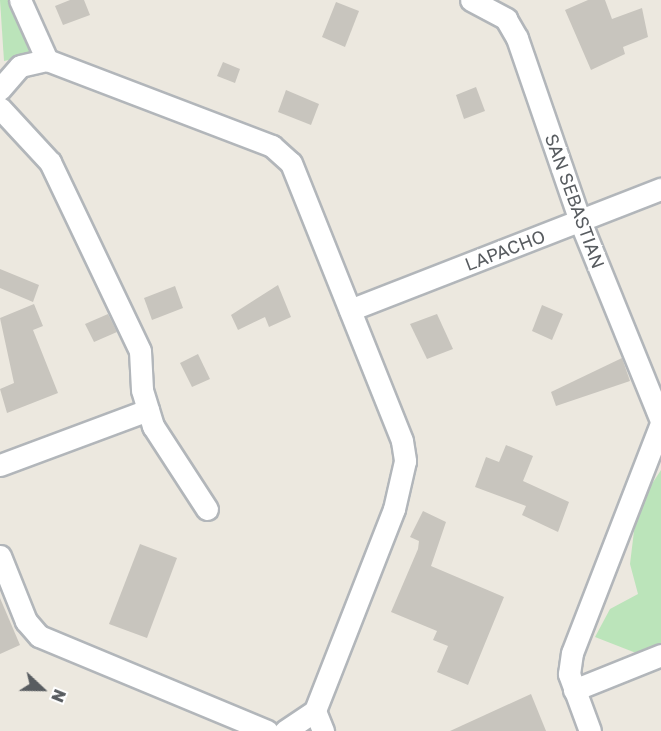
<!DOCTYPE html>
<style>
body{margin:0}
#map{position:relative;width:661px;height:731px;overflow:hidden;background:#ece8df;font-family:"Golos Text",sans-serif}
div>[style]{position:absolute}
.green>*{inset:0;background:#bbe4ba}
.building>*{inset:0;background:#c8c5be}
.roads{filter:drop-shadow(2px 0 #b2b6ba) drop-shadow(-2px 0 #b2b6ba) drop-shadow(0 2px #b2b6ba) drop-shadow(0 -2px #b2b6ba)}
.minor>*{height:21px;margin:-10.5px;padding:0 10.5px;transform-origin:10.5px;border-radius:10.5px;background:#fff}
span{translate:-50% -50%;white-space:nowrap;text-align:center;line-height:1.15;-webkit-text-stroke:5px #fff;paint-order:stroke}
.street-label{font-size:18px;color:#585c60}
.north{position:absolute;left:12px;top:659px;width:60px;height:60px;-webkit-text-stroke:4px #fff;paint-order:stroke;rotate:112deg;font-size:16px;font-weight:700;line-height:24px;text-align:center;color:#585c60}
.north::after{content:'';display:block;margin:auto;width:21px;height:27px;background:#585c60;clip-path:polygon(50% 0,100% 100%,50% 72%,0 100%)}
</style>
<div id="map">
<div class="green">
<div style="clip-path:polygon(0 0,26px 0,39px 54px,4px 61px)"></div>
<div style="clip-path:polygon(661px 470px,661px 658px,654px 660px,595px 637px,610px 609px,638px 594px,630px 564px,634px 531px,642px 499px)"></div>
</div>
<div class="building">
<div style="clip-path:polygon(70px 0,84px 0,90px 15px,63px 25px,55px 6px)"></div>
<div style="clip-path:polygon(588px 0,605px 0,612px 19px,642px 8px,648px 37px,623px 47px,625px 54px,591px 70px,565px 10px)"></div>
<div style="clip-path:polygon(336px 2px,359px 11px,345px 47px,322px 37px)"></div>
<div style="clip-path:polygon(223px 62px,240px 69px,235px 83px,217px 76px)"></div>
<div style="clip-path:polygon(476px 87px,485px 111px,464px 119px,456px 95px)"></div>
<div style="clip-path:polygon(286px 90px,319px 104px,311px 125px,278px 112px)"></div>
<div style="clip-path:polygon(0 269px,39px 285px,33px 302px,0 288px)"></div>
<div style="clip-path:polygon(278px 285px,291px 317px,269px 327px,265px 317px,238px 330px,231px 315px)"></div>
<div style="clip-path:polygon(175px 286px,183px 308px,152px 320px,144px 298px)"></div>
<div style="clip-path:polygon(34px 304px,43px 326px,33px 330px,58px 393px,7px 413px,0 389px,14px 383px,0 318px)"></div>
<div style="clip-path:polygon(542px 305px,563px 314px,552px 340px,532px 331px)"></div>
<div style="clip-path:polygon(108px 314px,117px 332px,94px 342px,85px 324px)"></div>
<div style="clip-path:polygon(437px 314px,453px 349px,427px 359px,410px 324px)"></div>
<div style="clip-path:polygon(198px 354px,210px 379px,192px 387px,180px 363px)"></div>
<div style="clip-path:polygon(622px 358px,630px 381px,556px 406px,551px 392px)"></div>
<div style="clip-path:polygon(506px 445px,533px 456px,523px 481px,569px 502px,558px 532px,522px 515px,526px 506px,475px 487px,486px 457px,499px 462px)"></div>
<div style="clip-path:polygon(423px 511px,446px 522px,431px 566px,504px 597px,468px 685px,437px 672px,448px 646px,433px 640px,437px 631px,391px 612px,418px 549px,419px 541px,410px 537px)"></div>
<div style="clip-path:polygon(140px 544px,177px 558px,147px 638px,109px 624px)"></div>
<div style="clip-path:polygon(0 598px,20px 645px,0 654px)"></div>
<div style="clip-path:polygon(531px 694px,546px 731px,450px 731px)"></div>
</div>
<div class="roads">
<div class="minor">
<div style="left:20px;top:0;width:66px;rotate:65.8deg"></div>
<div style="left:47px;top:60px;width:241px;rotate:20.9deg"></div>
<div style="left:272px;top:146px;width:25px;rotate:42deg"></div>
<div style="left:291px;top:163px;width:299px;rotate:68.2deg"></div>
<div style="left:402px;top:441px;width:20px;rotate:81deg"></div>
<div style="left:405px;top:461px;width:49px;rotate:102.9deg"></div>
<div style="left:394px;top:509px;width:217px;rotate:111.4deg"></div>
<div style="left:315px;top:711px;width:22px;rotate:68deg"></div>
<div style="left:471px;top:0;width:40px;rotate:28deg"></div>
<div style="left:506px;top:19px;width:22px;rotate:60deg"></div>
<div style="left:517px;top:38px;width:194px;rotate:71deg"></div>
<div style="left:580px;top:221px;width:215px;rotate:67.9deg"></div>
<div style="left:0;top:89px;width:30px;rotate:-49deg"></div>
<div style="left:20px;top:66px;width:28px;rotate:-13deg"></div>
<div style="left:0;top:108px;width:74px;rotate:47.2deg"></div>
<div style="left:50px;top:162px;width:209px;rotate:64.5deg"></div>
<div style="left:140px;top:351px;width:39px;rotate:87deg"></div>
<div style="left:142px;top:390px;width:38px;rotate:73deg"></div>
<div style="left:153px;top:426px;width:99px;rotate:57deg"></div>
<div style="left:350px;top:310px;width:334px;rotate:-21.3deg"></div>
<div style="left:0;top:465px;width:158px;rotate:-20.4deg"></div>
<div style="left:0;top:556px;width:70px;rotate:68.2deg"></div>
<div style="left:26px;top:621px;width:20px;rotate:49deg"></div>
<div style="left:39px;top:636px;width:247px;rotate:22.6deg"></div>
<div style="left:574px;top:690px;width:94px;rotate:-21.9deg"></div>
<div style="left:285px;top:731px;width:36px;rotate:-34deg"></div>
<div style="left:590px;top:731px;width:61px;rotate:-110.2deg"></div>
<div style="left:569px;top:674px;width:21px;rotate:-82deg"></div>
<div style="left:572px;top:653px;width:246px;rotate:-68.8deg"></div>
</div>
</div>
<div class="street-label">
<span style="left:575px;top:201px;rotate:70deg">SAN SEBASTIAN</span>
<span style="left:505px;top:250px;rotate:-21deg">LAPACHO</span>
</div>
<div class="north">N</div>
</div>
